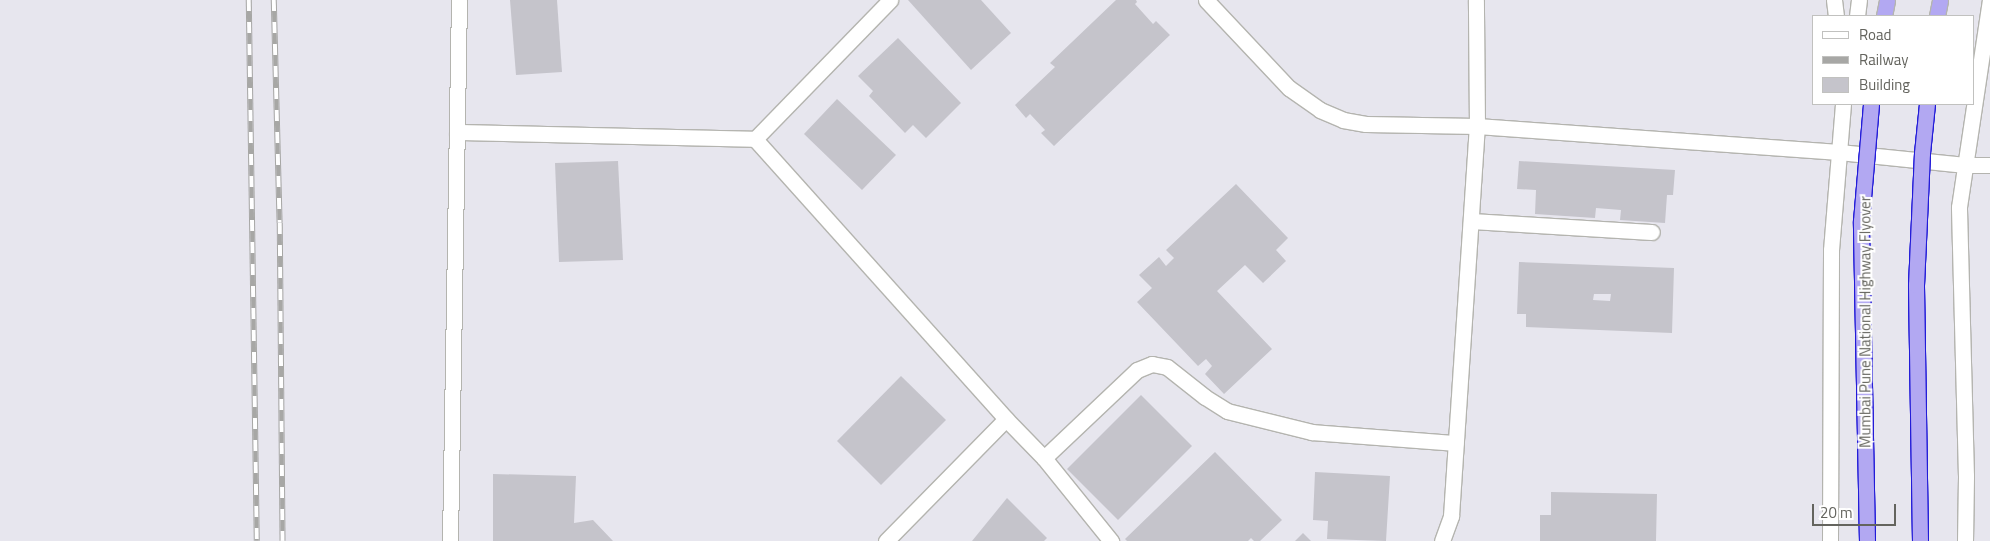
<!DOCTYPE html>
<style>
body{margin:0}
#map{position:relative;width:1990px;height:541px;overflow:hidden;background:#e7e6ee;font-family:"Titillium Web",sans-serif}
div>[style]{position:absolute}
.building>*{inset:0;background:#c5c4cb}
.roads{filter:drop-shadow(1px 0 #b4b4af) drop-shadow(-1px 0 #b4b4af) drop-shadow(0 1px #b4b4af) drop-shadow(0 -1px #b4b4af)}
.service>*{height:15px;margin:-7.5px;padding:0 7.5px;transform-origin:7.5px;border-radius:7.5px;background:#fff}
.minor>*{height:15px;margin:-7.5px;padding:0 7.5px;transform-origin:7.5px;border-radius:7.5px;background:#fff}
.secondary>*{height:15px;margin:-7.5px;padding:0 7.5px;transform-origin:7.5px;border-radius:7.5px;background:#fff}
.trunk>*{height:15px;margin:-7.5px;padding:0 7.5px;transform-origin:7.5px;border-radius:7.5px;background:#b2a8f2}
.rail>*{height:5.5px;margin-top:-2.75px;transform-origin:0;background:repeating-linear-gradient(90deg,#fff 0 11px,#a7a7a5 0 22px);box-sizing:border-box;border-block:1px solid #a7a7a5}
.bridges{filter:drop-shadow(1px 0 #231cd8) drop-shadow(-1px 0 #231cd8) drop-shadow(0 1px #231cd8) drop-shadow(0 -1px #231cd8)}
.trunk-bridge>*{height:15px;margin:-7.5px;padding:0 7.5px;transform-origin:7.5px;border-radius:7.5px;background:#b2a8f2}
span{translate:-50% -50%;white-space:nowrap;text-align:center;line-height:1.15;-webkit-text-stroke:4px #fff;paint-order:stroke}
.street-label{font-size:15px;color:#64645e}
.legend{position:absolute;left:1812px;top:15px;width:162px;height:90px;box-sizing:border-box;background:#fff;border:1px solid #c1c1bf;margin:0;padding:6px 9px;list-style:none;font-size:15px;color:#64645e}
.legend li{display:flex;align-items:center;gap:10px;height:25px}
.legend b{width:25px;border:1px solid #c1c1bf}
.scale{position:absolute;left:1812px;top:504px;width:84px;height:22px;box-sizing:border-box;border:2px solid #64645e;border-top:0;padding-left:6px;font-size:15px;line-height:18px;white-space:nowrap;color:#64645e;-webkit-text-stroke:4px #fff;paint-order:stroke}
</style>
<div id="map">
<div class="building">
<div style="clip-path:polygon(510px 0,557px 0,562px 72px,516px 75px)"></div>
<div style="clip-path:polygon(908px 0,981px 0,1011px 33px,971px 70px)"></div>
<div style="clip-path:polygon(1116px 0,1136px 0,1137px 2px,1135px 4px,1153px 24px,1156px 21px,1170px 35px,1054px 146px,1041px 133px,1045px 130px,1030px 114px,1026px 118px,1015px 105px,1055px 67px,1050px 63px)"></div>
<div style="clip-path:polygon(898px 38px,961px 103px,926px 138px,913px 125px,905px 133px,869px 96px,873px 91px,858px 76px)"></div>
<div style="clip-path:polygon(837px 99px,896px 155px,862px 190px,804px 134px)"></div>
<div style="clip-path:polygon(618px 161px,623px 260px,559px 262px,555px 163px)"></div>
<div style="clip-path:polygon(1519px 161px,1675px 170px,1673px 195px,1667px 195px,1665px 223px,1620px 220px,1621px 210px,1596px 208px,1595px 218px,1535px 214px,1536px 190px,1517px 189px)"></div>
<div style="clip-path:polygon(1236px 184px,1288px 238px,1276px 250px,1286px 261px,1263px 283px,1245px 265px,1217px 291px,1272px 349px,1224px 394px,1205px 374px,1212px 366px,1206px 359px,1198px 366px,1137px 302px,1152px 288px,1139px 275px,1159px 257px,1166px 266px,1174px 258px,1166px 250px)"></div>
<div style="clip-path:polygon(evenodd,1519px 262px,1674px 268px,1672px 333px,1526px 327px,1526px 314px,1517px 314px,1519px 262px,1594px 294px,1611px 294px,1610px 301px,1593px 300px,1594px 294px)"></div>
<div style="clip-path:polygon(901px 376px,946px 420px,881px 485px,837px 441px)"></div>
<div style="clip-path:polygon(1141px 395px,1192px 446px,1118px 520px,1067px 469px)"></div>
<div style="clip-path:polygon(1215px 452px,1282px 520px,1260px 541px,1254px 541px,1251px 538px,1248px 541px,1127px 541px,1125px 539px)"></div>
<div style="clip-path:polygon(1315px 472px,1390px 476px,1386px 541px,1327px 539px,1328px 521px,1313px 520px)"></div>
<div style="clip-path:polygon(493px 474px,576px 476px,574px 523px,593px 520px,613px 541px,493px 541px)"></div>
<div style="clip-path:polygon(1551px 492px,1657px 494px,1656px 541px,1540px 541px,1540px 515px,1551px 515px)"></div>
<div style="clip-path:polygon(1007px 498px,1047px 538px,1044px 541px,972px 541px)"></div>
<div style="clip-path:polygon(1303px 533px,1311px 541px,1295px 541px)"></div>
</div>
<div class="roads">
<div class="service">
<div style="left:1471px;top:221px;width:181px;rotate:3.5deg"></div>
<div style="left:1044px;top:458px;width:128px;rotate:-43.4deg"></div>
<div style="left:1137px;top:370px;width:16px;rotate:-22deg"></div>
<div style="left:1152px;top:364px;width:15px;rotate:11deg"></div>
<div style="left:1167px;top:367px;width:48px;rotate:38.3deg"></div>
<div style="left:1205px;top:397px;width:26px;rotate:32deg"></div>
<div style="left:1227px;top:411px;width:88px;rotate:13.9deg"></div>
<div style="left:1312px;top:432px;width:144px;rotate:4.4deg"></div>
</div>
<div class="minor">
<div style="left:1206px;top:0;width:121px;rotate:46.7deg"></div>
<div style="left:1289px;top:88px;width:38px;rotate:35deg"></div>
<div style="left:1320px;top:110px;width:25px;rotate:23deg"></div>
<div style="left:1343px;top:120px;width:23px;rotate:10deg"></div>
<div style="left:1366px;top:124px;width:111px;rotate:1deg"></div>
<div style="left:1477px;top:126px;width:363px;rotate:4.1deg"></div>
<div style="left:1839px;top:152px;width:127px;rotate:5.9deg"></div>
<div style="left:1965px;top:165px;width:25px"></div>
<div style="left:1834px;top:0;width:16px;rotate:83deg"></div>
<div style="left:457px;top:132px;width:298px;rotate:1.3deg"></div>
<div style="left:755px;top:139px;width:376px;rotate:48.1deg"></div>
<div style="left:1006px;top:419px;width:54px;rotate:45.7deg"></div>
<div style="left:1044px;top:458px;width:107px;rotate:51.1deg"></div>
<div style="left:755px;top:139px;width:194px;rotate:-45.8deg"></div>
<div style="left:450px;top:541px;width:541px;rotate:-89.05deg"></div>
<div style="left:886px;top:541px;width:171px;rotate:-45.5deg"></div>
<div style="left:1442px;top:541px;width:27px;rotate:-70deg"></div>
<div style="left:1451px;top:516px;width:391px;rotate:-86.2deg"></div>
<div style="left:1477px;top:126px;width:126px;rotate:-90.5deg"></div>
</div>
<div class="secondary">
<div style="left:1857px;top:16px;width:16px;rotate:-83deg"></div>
<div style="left:1830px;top:541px;width:291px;rotate:-89.8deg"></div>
<div style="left:1831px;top:250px;width:146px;rotate:-85.3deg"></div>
<div style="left:1965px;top:541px;width:65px;rotate:-89.1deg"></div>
<div style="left:1966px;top:476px;width:269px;rotate:-91.5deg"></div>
<div style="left:1959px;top:207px;width:209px;rotate:-81.5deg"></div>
</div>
<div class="trunk">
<div style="left:1884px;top:16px;width:16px;rotate:-79deg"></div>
<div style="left:1937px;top:16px;width:16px;rotate:-79deg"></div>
</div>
</div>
<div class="rail">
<div style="left:249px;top:0;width:541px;rotate:89.15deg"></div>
<div style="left:274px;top:0;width:223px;rotate:88.5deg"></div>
<div style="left:280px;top:223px;width:318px;rotate:89.5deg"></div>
</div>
<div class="bridges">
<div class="trunk-bridge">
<div style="left:1867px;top:541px;width:320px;rotate:-91.1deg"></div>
<div style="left:1861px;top:221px;width:117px;rotate:-85.1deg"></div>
<div style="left:1920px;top:541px;width:256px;rotate:-90.9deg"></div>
<div style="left:1916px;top:285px;width:132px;rotate:-87.4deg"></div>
<div style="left:1922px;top:153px;width:49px;rotate:-84.2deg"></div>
</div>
</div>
<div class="street-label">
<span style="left:1865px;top:322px;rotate:-90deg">Mumbai Pune National Highway Flyover</span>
</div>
<ul class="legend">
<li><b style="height:6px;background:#fff"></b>Road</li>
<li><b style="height:6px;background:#a7a7a5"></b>Railway</li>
<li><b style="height:14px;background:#c5c4cb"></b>Building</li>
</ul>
<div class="scale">20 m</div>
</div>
